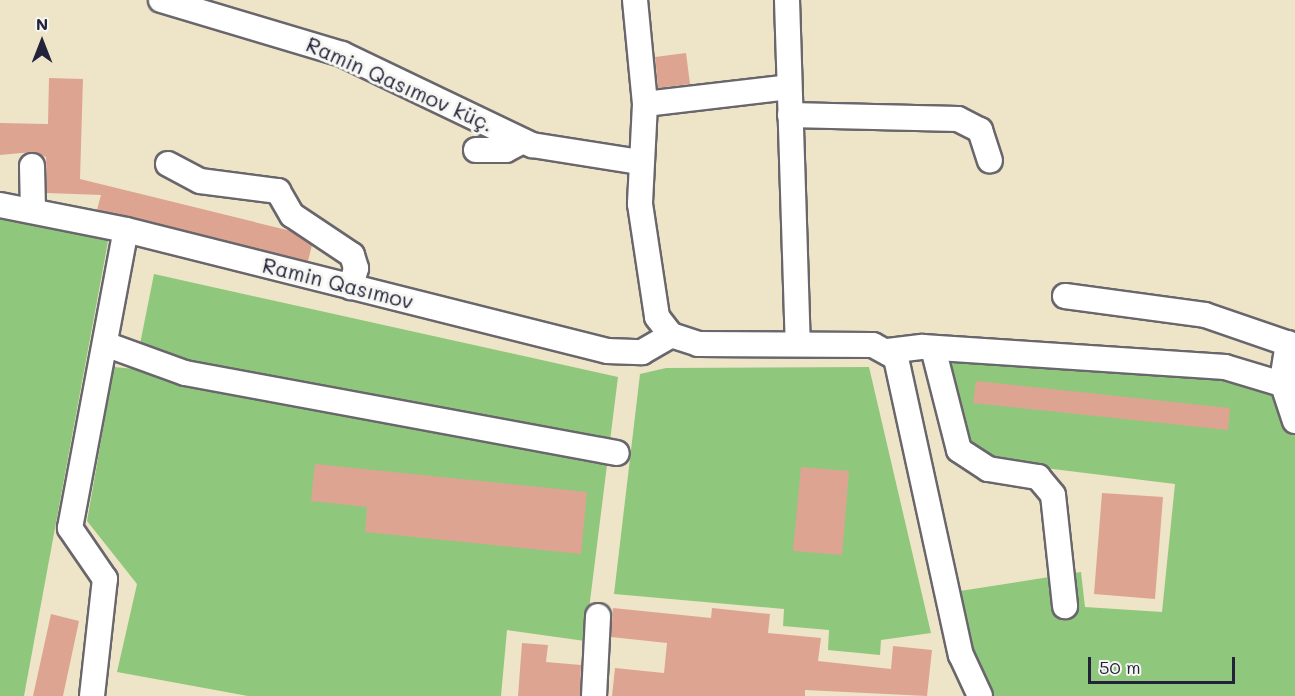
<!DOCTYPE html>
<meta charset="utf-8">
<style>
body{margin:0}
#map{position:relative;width:1295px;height:696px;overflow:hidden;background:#eee4c8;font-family:Mali,sans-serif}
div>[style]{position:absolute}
.green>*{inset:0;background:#8fc87c}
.building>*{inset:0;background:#dea492}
.roads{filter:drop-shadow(2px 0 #69666c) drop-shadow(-2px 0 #69666c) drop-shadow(0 2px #69666c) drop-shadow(0 -2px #69666c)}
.minor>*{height:24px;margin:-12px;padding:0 12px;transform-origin:12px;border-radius:12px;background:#fff}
span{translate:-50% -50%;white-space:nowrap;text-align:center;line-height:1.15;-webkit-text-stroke:6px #f6f6f2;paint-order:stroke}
.street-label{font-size:21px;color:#22223b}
.north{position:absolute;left:12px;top:12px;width:60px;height:60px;-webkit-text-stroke:4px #f6f6f2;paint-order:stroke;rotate:0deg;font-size:16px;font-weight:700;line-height:24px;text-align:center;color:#22223b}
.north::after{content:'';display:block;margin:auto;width:21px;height:27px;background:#22223b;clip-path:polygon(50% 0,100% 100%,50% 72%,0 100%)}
.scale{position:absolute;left:1088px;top:657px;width:147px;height:27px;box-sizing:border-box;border:3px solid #22223b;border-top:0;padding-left:8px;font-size:18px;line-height:21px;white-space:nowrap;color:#22223b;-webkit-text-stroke:4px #f6f6f2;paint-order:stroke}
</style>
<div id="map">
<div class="green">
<div style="clip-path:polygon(0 216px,109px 236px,24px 696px,0 696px)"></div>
<div style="clip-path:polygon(154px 274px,618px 377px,585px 641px,507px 630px,501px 696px,248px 696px,117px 672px,137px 584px,87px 521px,114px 367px,135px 369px)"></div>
<div style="clip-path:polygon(946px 356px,1252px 379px,1295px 395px,1295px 696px,990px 696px,971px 657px,960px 591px,1081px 572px,1085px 607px,1162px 612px,1175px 484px,995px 462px,974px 450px,962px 436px)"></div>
<div style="clip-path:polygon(869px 367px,931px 633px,881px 640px,880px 655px,828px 650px,829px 630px,783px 626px,784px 609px,614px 594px,640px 374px,666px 368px)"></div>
</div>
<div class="building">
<div style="clip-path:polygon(686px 53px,690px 84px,658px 88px,655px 57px)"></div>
<div style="clip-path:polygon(49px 78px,83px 79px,80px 179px,291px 231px,312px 245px,308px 261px,97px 210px,101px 195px,47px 193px,46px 157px,32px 152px,0 155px,0 123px,48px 124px)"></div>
<div style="clip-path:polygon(976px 381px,1230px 408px,1228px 430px,973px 403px)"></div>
<div style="clip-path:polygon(315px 464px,587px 492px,581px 554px,365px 532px,367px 507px,311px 501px)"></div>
<div style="clip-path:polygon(801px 467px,849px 471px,842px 555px,793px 551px)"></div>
<div style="clip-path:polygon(1102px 493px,1163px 497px,1155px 599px,1094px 594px)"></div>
<div style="clip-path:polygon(613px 608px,711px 618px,712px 608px,770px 614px,768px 633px,821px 638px,818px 661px,891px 669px,893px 646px,932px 650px,927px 696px,805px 690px,805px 696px,612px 696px,615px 668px,664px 673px,667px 643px,611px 637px)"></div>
<div style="clip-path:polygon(51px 614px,79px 621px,63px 696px,33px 696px)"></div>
<div style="clip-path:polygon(522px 643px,548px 645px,546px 662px,581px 665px,580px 696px,518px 696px)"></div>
</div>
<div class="roads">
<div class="minor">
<div style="left:161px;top:0;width:189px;rotate:16.6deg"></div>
<div style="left:342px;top:54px;width:211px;rotate:25.6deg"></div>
<div style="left:532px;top:145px;width:108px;rotate:9deg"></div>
<div style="left:635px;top:0;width:104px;rotate:84.5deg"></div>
<div style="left:645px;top:104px;width:100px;rotate:92.9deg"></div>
<div style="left:640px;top:204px;width:114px;rotate:81.4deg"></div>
<div style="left:657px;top:317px;width:23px;rotate:52deg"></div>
<div style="left:671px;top:335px;width:28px;rotate:18deg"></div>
<div style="left:698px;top:344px;width:175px;rotate:0.3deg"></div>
<div style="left:873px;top:345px;width:26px;rotate:29deg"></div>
<div style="left:896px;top:358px;width:304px;rotate:77.7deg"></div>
<div style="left:961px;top:655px;width:45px;rotate:65.1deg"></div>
<div style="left:787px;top:0;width:344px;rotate:88.2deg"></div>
<div style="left:645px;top:104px;width:145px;rotate:-6.7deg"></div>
<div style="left:790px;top:115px;width:168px;rotate:1.4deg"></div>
<div style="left:958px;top:119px;width:25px;rotate:27deg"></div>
<div style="left:980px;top:130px;width:32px;rotate:72deg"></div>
<div style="left:476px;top:150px;width:30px"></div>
<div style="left:506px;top:150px;width:19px;rotate:-28deg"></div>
<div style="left:168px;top:164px;width:36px;rotate:28deg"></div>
<div style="left:200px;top:181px;width:79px;rotate:7.3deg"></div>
<div style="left:278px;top:191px;width:28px;rotate:60deg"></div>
<div style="left:292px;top:215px;width:72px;rotate:33.7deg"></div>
<div style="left:352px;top:255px;width:14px;rotate:73deg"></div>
<div style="left:356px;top:268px;width:20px;rotate:105deg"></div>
<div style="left:32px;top:166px;width:45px;rotate:88.7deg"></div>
<div style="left:0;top:205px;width:128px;rotate:11.2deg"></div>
<div style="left:126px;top:230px;width:496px;rotate:14.1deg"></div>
<div style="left:607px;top:351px;width:35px;rotate:2deg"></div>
<div style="left:642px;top:352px;width:34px;rotate:-30deg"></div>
<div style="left:1065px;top:296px;width:141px;rotate:7.7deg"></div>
<div style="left:1205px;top:315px;width:95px;rotate:19deg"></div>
<div style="left:1288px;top:343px;width:39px;rotate:99deg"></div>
<div style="left:1282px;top:382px;width:41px;rotate:71.6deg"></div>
<div style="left:105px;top:344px;width:85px;rotate:19.9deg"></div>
<div style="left:185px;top:373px;width:439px;rotate:10.5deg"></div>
<div style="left:933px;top:348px;width:105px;rotate:75.7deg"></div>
<div style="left:959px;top:450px;width:35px;rotate:33deg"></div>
<div style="left:988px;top:469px;width:51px;rotate:9.1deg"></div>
<div style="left:1038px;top:477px;width:23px;rotate:50deg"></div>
<div style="left:1053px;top:495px;width:112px;rotate:83.8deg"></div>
<div style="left:888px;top:351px;width:35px;rotate:-7deg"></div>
<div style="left:923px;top:347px;width:303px;rotate:3.8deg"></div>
<div style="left:1225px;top:367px;width:73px;rotate:16.7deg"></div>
<div style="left:92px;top:696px;width:118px;rotate:-83.7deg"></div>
<div style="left:105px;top:579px;width:62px;rotate:-124.5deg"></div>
<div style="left:70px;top:528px;width:303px;rotate:-79.4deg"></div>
<div style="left:594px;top:696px;width:80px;rotate:-87.1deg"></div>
</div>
</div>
<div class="street-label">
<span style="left:400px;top:84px;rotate:24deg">Ramin Qasımov küç.</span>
<span style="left:338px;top:283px;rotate:14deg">Ramin Qasımov</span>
</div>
<div class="north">N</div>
<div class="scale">50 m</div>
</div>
